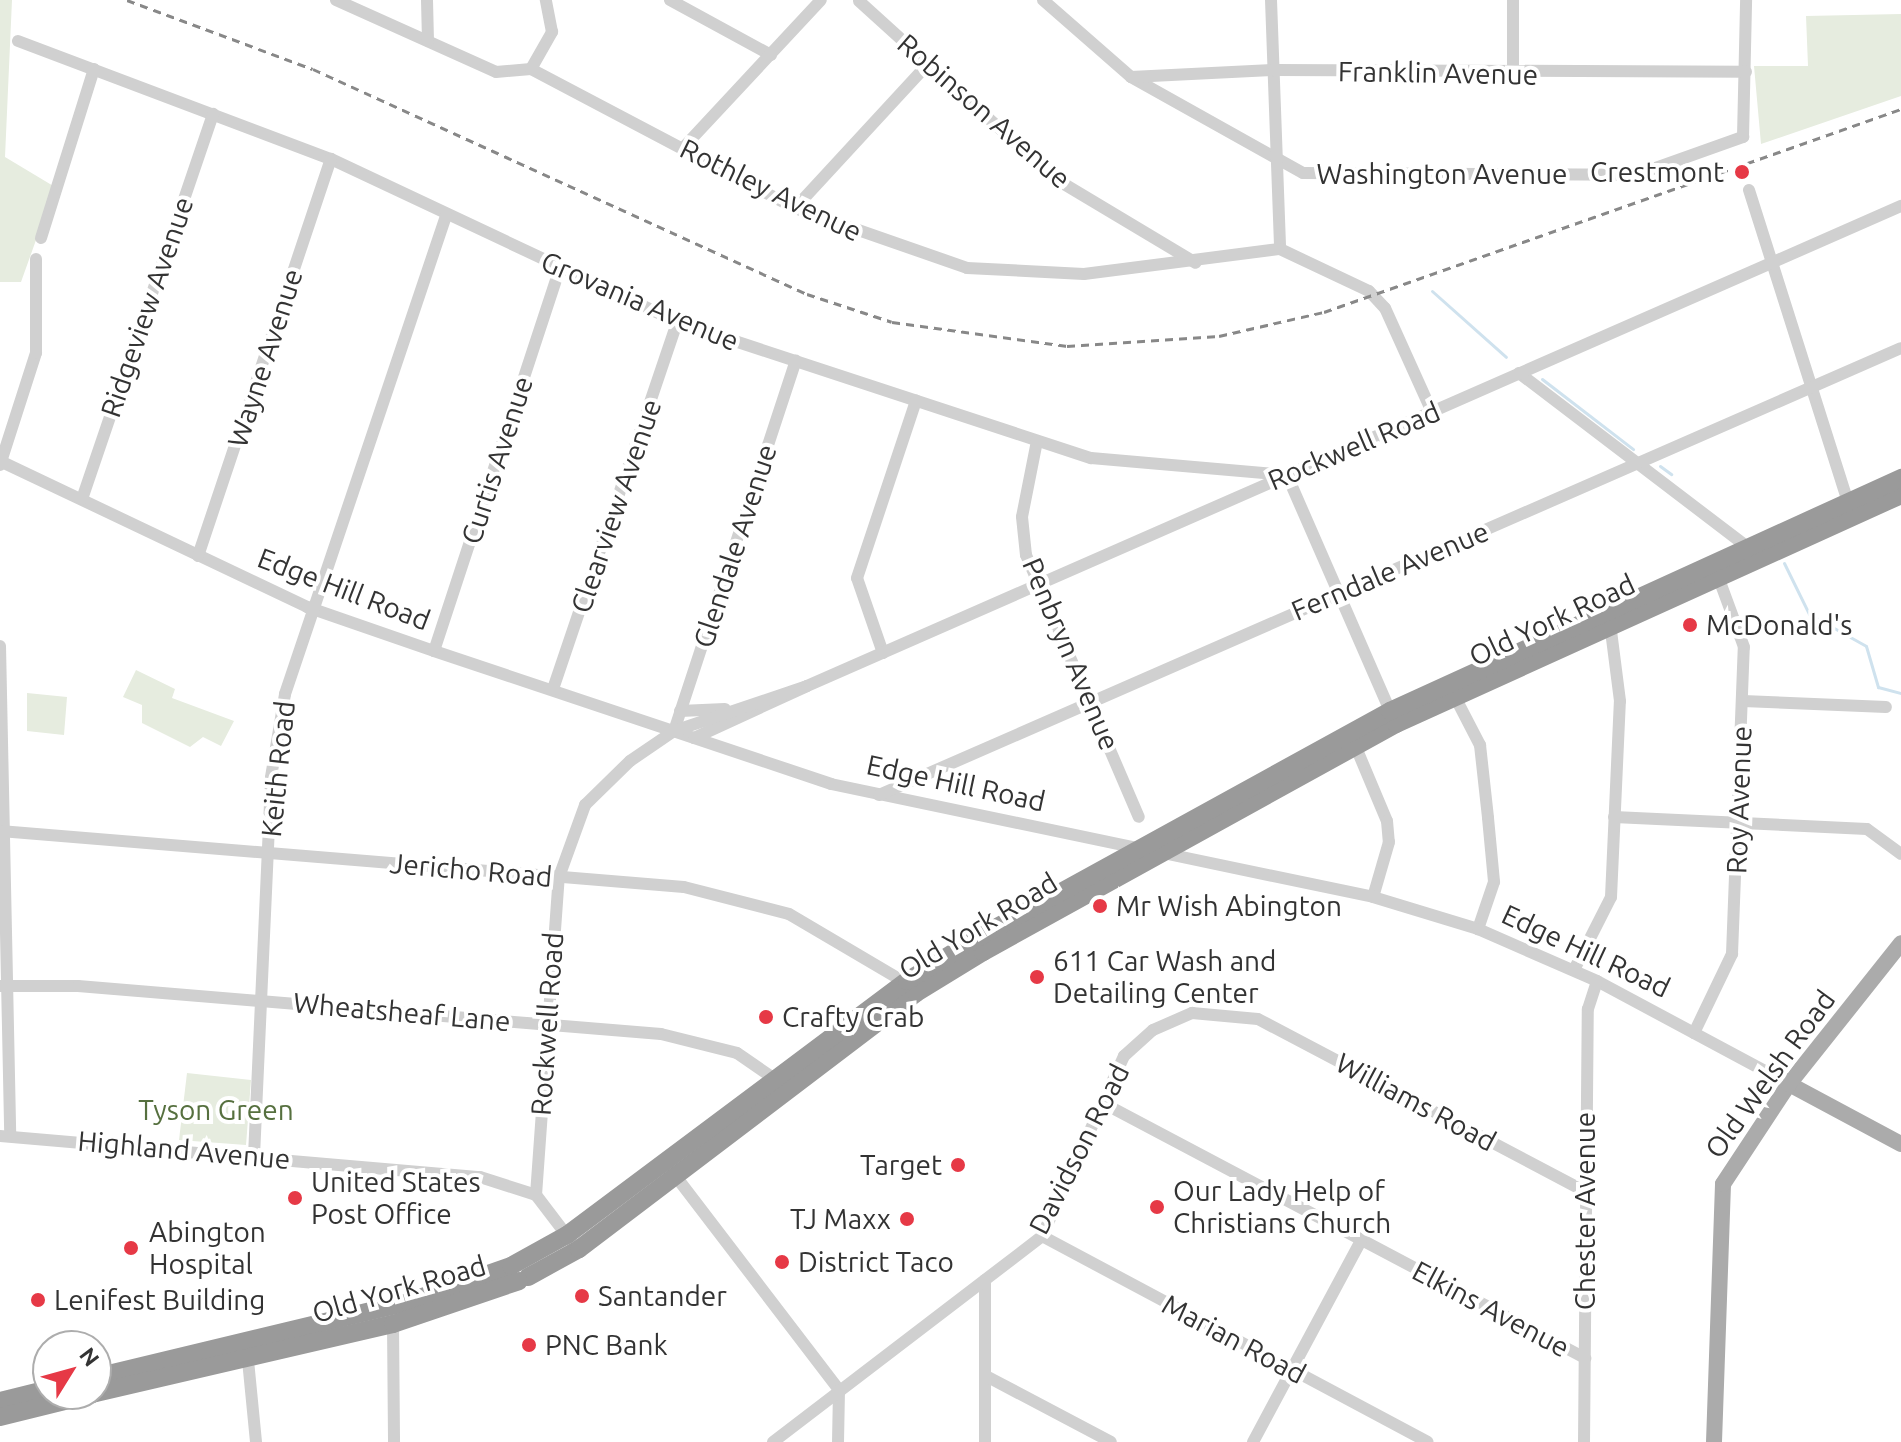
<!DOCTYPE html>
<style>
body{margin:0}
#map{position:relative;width:1901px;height:1442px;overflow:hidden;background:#fff;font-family:Ubuntu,sans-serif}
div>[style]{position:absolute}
.green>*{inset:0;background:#e6ecdf}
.stream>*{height:3px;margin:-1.5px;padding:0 1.5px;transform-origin:1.5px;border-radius:1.5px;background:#cfe2ee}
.minor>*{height:12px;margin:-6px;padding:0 6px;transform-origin:6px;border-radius:6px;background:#d0d0d0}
.major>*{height:16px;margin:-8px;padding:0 8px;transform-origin:8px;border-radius:8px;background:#ababab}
.highway>*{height:18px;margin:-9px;padding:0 9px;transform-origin:9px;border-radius:9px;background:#9a9a9a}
.rail>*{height:3px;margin-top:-1.5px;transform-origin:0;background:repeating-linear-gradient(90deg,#888 0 8px,transparent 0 14px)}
.dots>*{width:22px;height:22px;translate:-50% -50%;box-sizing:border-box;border:4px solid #fff;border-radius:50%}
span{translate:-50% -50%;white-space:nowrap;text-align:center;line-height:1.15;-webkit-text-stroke:8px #fff;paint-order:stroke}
.street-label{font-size:28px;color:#333}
.poi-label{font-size:28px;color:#333}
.right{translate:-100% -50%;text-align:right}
.left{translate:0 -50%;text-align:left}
.park-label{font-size:28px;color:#56703f}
.north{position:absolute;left:32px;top:1330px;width:80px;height:80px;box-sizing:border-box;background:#fff;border:2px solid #adadad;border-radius:50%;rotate:53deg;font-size:22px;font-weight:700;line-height:32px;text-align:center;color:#333}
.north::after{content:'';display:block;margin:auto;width:28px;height:36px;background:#e63946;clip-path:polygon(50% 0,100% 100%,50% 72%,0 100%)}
</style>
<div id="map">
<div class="green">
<div style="clip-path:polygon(0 0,12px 0,5px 157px,55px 187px,21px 282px,0 282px)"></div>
<div style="clip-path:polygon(1901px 14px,1901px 96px,1761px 144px,1754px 66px,1808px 66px,1806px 16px)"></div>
<div style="clip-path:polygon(136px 670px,175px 689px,172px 698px,234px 721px,221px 746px,203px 737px,190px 747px,142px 723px,142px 705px,123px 697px)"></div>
<div style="clip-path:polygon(27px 693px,67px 697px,64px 735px,27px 731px)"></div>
<div style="clip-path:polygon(187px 1073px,251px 1080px,246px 1145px,179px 1140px)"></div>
</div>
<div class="stream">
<div style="left:1432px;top:291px;width:99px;rotate:41.7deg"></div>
<div style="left:1542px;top:379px;width:115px;rotate:37.6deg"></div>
<div style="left:1660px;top:466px;width:14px;rotate:36deg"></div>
<div style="left:1784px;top:563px;width:57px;rotate:63.9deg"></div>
<div style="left:1809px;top:614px;width:65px;rotate:29.3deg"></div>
<div style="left:1866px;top:646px;width:43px;rotate:73.7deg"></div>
<div style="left:1878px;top:687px;width:24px;rotate:15deg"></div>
</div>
<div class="minor">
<div style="left:336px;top:0;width:175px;rotate:24.2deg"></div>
<div style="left:496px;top:72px;width:35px;rotate:-5deg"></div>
<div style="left:531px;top:69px;width:298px;rotate:27.8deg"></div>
<div style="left:795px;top:208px;width:182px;rotate:19.2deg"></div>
<div style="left:967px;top:268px;width:117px;rotate:2.9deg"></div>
<div style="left:1084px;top:274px;width:198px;rotate:-7.3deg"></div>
<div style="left:427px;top:0;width:41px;rotate:88.6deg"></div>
<div style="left:670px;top:0;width:115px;rotate:28.6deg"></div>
<div style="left:1043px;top:0;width:117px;rotate:41.2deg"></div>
<div style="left:1131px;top:77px;width:197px;rotate:29.2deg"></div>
<div style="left:1303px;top:173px;width:333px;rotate:0.3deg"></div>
<div style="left:1636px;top:175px;width:114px;rotate:-19.6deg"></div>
<div style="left:1743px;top:137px;width:137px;rotate:-88.7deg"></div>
<div style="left:1271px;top:0;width:249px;rotate:87.9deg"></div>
<div style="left:1280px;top:249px;width:98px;rotate:25.3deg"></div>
<div style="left:1369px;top:291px;width:23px;rotate:47deg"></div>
<div style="left:1385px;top:308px;width:114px;rotate:65.7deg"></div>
<div style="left:1513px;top:0;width:76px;rotate:90deg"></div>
<div style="left:859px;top:1px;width:263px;rotate:42.2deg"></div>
<div style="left:1054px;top:178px;width:165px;rotate:30.9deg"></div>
<div style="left:18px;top:41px;width:335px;rotate:20.7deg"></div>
<div style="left:331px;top:159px;width:382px;rotate:25.2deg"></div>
<div style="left:677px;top:322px;width:436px;rotate:18.2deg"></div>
<div style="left:1091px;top:458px;width:197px;rotate:5deg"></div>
<div style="left:1287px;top:475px;width:265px;rotate:66.4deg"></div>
<div style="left:531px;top:69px;width:43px;rotate:-60.4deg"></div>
<div style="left:552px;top:32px;width:33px;rotate:-101deg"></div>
<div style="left:1131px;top:77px;width:143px;rotate:-2.8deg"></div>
<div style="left:1274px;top:70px;width:472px;rotate:0.2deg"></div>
<div style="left:683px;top:148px;width:202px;rotate:-47deg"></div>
<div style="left:1749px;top:190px;width:335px;rotate:72.4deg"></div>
<div style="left:795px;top:208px;width:196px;rotate:-47.3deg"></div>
<div style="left:41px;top:238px;width:177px;rotate:-72.6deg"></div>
<div style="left:1519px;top:373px;width:289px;rotate:37.3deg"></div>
<div style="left:1037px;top:441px;width:77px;rotate:101.2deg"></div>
<div style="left:1022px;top:517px;width:38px;rotate:84deg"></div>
<div style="left:1026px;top:555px;width:285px;rotate:66.7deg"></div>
<div style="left:0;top:461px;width:340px;rotate:25.4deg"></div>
<div style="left:307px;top:607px;width:134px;rotate:19.1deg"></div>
<div style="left:434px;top:651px;width:419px;rotate:18.5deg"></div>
<div style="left:831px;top:784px;width:317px;rotate:11.8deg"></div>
<div style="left:0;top:465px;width:118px;rotate:-72.2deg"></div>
<div style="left:36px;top:353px;width:94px;rotate:-90deg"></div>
<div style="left:82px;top:499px;width:407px;rotate:-71.2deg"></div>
<div style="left:198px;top:556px;width:419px;rotate:-71.5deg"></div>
<div style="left:0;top:646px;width:490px;rotate:88.8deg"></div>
<div style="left:434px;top:651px;width:403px;rotate:-71.8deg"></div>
<div style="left:883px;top:653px;width:79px;rotate:-109.1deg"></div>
<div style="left:857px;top:578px;width:187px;rotate:-71.6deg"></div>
<div style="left:553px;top:689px;width:387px;rotate:-71.3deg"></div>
<div style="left:1453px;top:693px;width:59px;rotate:62.6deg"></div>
<div style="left:1480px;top:745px;width:73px;rotate:83.7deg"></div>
<div style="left:1488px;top:818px;width:64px;rotate:84.6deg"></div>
<div style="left:1494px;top:882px;width:50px;rotate:108.8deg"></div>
<div style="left:1743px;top:701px;width:143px;rotate:2.4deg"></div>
<div style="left:680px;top:711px;width:45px;rotate:-2.5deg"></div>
<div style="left:674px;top:731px;width:390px;rotate:-71.8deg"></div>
<div style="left:694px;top:738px;width:124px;rotate:-24.7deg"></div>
<div style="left:1355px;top:745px;width:82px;rotate:67.2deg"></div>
<div style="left:1387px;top:821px;width:21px;rotate:85deg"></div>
<div style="left:1389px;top:842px;width:57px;rotate:106.2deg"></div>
<div style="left:879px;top:795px;width:1115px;rotate:-23.62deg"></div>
<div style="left:1614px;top:817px;width:253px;rotate:2.7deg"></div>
<div style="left:1867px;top:829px;width:42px;rotate:36.3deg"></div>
<div style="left:0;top:831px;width:686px;rotate:4.68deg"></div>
<div style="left:684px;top:887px;width:108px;rotate:14.4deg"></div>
<div style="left:789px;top:914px;width:142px;rotate:30.5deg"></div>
<div style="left:1163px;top:853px;width:215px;rotate:11.8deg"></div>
<div style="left:1373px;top:897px;width:110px;rotate:16.9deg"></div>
<div style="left:1478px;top:929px;width:130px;rotate:23.6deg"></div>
<div style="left:1597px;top:981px;width:218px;rotate:28.2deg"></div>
<div style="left:1574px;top:970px;width:82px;rotate:-63.1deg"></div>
<div style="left:1611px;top:897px;width:196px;rotate:-87.4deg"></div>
<div style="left:1620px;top:701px;width:79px;rotate:-97.3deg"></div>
<div style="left:0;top:986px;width:78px"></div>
<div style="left:78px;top:986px;width:585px;rotate:4.71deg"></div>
<div style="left:661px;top:1034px;width:78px;rotate:14deg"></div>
<div style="left:737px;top:1053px;width:51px;rotate:34.6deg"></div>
<div style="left:1694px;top:1033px;width:88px;rotate:-64.3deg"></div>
<div style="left:1732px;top:954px;width:307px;rotate:-87.8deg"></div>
<div style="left:1744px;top:647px;width:81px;rotate:-110.2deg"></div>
<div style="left:1101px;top:1102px;width:548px;rotate:27.88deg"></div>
<div style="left:0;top:1136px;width:482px;rotate:4.9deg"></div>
<div style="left:480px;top:1177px;width:59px;rotate:17.8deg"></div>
<div style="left:536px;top:1195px;width:58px;rotate:52.7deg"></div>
<div style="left:254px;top:1156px;width:379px;rotate:-87.4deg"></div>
<div style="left:271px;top:777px;width:84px;rotate:-80.4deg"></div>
<div style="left:285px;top:694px;width:504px;rotate:-71.39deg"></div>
<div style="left:671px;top:1170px;width:277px;rotate:52.6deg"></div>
<div style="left:839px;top:1390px;width:52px;rotate:91.1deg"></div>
<div style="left:536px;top:1195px;width:319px;rotate:-85.9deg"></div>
<div style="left:559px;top:877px;width:77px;rotate:-70.1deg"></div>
<div style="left:585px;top:805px;width:63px;rotate:-44.4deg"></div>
<div style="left:630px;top:761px;width:53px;rotate:-34.3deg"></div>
<div style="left:674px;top:731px;width:140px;rotate:-18.7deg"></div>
<div style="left:807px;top:686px;width:1195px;rotate:-23.69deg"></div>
<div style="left:1042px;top:1236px;width:437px;rotate:28.1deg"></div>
<div style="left:985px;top:1280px;width:162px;rotate:90deg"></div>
<div style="left:393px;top:1324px;width:118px;rotate:89.5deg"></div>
<div style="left:247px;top:1350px;width:92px;rotate:84.4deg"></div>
<div style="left:986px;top:1376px;width:141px;rotate:27.8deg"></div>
<div style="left:773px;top:1442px;width:339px;rotate:-37.4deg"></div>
<div style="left:1042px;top:1236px;width:198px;rotate:-65.5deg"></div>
<div style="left:1124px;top:1056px;width:39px;rotate:-42deg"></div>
<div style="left:1153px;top:1030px;width:43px;rotate:-23.6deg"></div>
<div style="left:1192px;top:1013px;width:66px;rotate:5.2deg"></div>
<div style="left:1258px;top:1019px;width:369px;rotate:27.8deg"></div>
<div style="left:1253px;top:1442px;width:228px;rotate:-61.8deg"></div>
<div style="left:1584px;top:1442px;width:433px;rotate:-89.5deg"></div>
<div style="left:1588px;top:1009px;width:29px;rotate:-72deg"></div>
</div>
<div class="major">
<div style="left:1789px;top:1084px;width:127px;rotate:28.2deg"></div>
<div style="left:1714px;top:1442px;width:258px;rotate:-88deg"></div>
<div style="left:1723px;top:1184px;width:120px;rotate:-56.6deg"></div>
<div style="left:1789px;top:1084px;width:180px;rotate:-51.5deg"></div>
</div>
<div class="highway">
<div style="left:528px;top:1277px;width:58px;rotate:-28.8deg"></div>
<div style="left:579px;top:1249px;width:423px;rotate:-37.2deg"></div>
<div style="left:916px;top:993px;width:79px;rotate:-31.5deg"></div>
<div style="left:983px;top:952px;width:472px;rotate:-28.9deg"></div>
<div style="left:1396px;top:724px;width:554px;rotate:-24.39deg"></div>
<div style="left:96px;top:1377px;width:321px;rotate:-13.5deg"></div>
<div style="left:408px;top:1302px;width:109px;rotate:-19.3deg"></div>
<div style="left:511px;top:1266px;width:64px;rotate:-29deg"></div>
<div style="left:567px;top:1235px;width:424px;rotate:-36.8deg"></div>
<div style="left:907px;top:981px;width:84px;rotate:-31.4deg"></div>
<div style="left:979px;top:937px;width:469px;rotate:-28.8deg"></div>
<div style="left:1390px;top:711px;width:562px;rotate:-24.51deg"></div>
<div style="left:96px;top:1393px;width:305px;rotate:-13.1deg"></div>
<div style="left:393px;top:1324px;width:133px;rotate:-18.8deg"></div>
<div style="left:0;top:1401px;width:49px;rotate:-14deg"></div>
<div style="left:0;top:1417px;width:96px;rotate:-13.9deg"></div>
</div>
<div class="rail">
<div style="left:127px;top:0;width:198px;rotate:20.4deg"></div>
<div style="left:313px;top:69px;width:543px;rotate:24.49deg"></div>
<div style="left:807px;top:294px;width:89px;rotate:18.2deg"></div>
<div style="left:892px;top:322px;width:177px;rotate:7.8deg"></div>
<div style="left:1067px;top:346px;width:152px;rotate:-3.8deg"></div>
<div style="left:1219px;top:336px;width:108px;rotate:-12.9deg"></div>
<div style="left:1324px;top:312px;width:612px;rotate:-19.38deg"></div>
</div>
<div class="dots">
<div style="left:1742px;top:172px;background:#e63946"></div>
<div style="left:1690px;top:625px;background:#e63946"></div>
<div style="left:1100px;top:906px;background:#e63946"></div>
<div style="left:1037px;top:977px;background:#e63946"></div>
<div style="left:766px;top:1017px;background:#e63946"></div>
<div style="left:958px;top:1165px;background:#e63946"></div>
<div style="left:295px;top:1198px;background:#e63946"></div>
<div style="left:1157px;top:1207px;background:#e63946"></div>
<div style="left:907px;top:1219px;background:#e63946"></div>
<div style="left:131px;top:1248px;background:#e63946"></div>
<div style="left:782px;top:1262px;background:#e63946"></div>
<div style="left:582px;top:1296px;background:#e63946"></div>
<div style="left:38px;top:1300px;background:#e63946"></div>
<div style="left:529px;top:1345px;background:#e63946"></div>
</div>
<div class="street-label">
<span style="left:1438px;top:73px;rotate:1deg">Franklin Avenue</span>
<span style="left:984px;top:111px;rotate:41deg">Robinson Avenue</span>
<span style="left:1442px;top:174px">Washington Avenue</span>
<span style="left:771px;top:190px;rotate:26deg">Rothley Avenue</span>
<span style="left:640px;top:301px;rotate:23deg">Grovania Avenue</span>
<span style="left:147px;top:307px;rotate:-71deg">Ridgeview Avenue</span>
<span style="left:265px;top:358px;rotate:-72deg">Wayne Avenue</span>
<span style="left:1354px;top:446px;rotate:-23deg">Rockwell Road</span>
<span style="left:497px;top:460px;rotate:-72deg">Curtis Avenue</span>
<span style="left:616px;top:506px;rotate:-71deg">Clearview Avenue</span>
<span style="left:735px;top:546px;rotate:-72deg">Glendale Avenue</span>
<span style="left:1390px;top:571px;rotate:-23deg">Ferndale Avenue</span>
<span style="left:344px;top:589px;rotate:21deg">Edge Hill Road</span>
<span style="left:1552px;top:620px;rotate:-25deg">Old York Road</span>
<span style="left:1071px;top:654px;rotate:67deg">Penbryn Avenue</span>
<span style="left:278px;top:769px;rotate:-84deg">Keith Road</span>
<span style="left:956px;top:783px;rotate:12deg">Edge Hill Road</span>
<span style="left:1739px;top:800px;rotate:-88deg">Roy Avenue</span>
<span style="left:471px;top:870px;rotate:5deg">Jericho Road</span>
<span style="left:978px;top:926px;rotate:-31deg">Old York Road</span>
<span style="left:1586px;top:951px;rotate:25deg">Edge Hill Road</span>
<span style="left:402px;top:1012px;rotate:5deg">Wheatsheaf Lane</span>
<span style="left:547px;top:1024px;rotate:-86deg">Rockwell Road</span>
<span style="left:1770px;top:1074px;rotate:-54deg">Old Welsh Road</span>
<span style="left:1416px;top:1102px;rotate:28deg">Williams Road</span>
<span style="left:1079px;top:1149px;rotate:-63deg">Davidson Road</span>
<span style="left:184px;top:1150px;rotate:5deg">Highland Avenue</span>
<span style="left:1585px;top:1211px;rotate:-90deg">Chester Avenue</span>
<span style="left:399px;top:1289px;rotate:-16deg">Old York Road</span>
<span style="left:1491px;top:1309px;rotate:28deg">Elkins Avenue</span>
<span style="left:1234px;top:1339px;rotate:28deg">Marian Road</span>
</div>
<div class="poi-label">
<span class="right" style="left:1724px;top:172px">Crestmont</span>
<span class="left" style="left:1706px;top:625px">McDonald's</span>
<span class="left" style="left:1116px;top:906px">Mr Wish Abington</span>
<span class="left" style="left:1053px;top:977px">611 Car Wash and<br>Detailing Center</span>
<span class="left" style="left:782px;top:1017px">Crafty Crab</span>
<span class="right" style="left:942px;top:1165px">Target</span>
<span class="left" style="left:311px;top:1198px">United States<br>Post Office</span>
<span class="left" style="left:1173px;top:1207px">Our Lady Help of<br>Christians Church</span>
<span class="right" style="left:891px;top:1219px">TJ Maxx</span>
<span class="left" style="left:149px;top:1248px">Abington<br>Hospital</span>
<span class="left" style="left:798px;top:1262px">District Taco</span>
<span class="left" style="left:598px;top:1296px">Santander</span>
<span class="left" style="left:54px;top:1300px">Lenifest Building</span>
<span class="left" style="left:545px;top:1345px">PNC Bank</span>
</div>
<div class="park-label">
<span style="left:216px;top:1110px">Tyson Green</span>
</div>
<div class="north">N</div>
</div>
